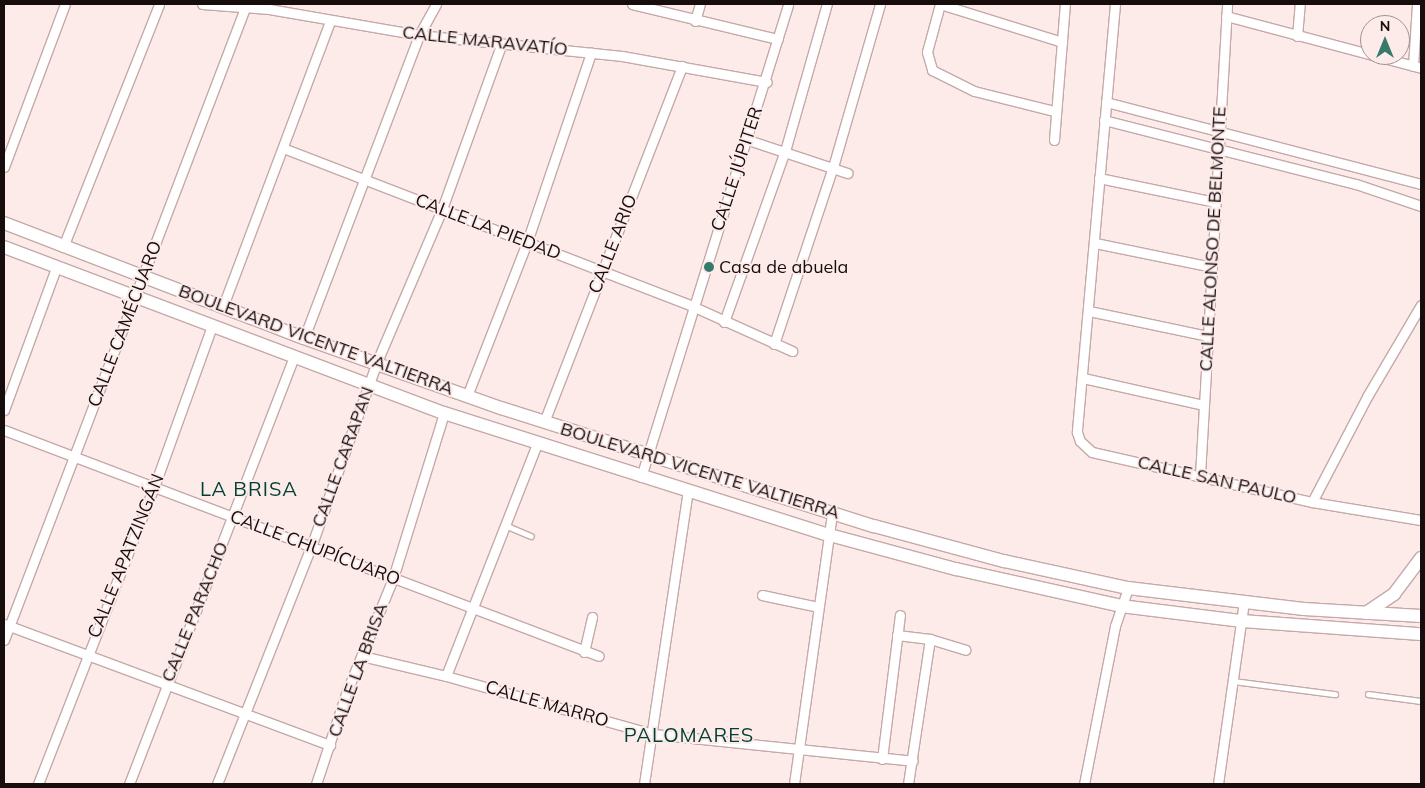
<!DOCTYPE html>
<meta charset="utf-8">
<style>
body{margin:0}
#map{position:relative;width:1425px;height:788px;overflow:hidden;background:#fdebea;font-family:Mulish,sans-serif}
div>[style]{position:absolute}
.roads{filter:drop-shadow(1px 0 #c5a9a8) drop-shadow(-1px 0 #c5a9a8) drop-shadow(0 1px #c5a9a8) drop-shadow(0 -1px #c5a9a8)}
.lane>*{height:4.5px;margin:-2.25px;padding:0 2.25px;transform-origin:2.25px;border-radius:2.25px;background:#fff}
.street>*{height:9px;margin:-4.5px;padding:0 4.5px;transform-origin:4.5px;border-radius:4.5px;background:#fff}
.secondary>*{height:12px;margin:-6px;padding:0 6px;transform-origin:6px;border-radius:6px;background:#fff}
.dots>*{width:14px;height:14px;translate:-50% -50%;box-sizing:border-box;border:2px solid #fdebea;border-radius:50%}
span{translate:-50% -50%;white-space:nowrap;text-align:center;line-height:1.15;-webkit-text-stroke:4px #fdebea;paint-order:stroke}
.street-label{font-size:18px;color:#170d0d}
.poi-label{font-size:18px;color:#170d0d}
.left{translate:0 -50%;text-align:left}
.quarter-label{font-size:20px;color:#013e34;letter-spacing:1px}
.frame{position:absolute;inset:0;border:5px solid #170d0d;pointer-events:none}
.north{position:absolute;left:1360px;top:15px;width:50px;height:50px;box-sizing:border-box;background:#fdebea;border:1px solid #a19292;border-radius:50%;rotate:0deg;font-size:14px;font-weight:700;line-height:20px;text-align:center;color:#170d0d}
.north::after{content:'';display:block;margin:auto;width:18px;height:22px;background:#37796a;clip-path:polygon(50% 0,100% 100%,50% 72%,0 100%)}
</style>
<div id="map">
<div class="roads">
<div class="lane">
<div style="left:505px;top:525px;width:28px;rotate:23deg"></div>
<div style="left:1233px;top:681px;width:103px;rotate:7.3deg"></div>
<div style="left:1368px;top:694px;width:53px;rotate:7.5deg"></div>
</div>
<div class="street">
<div style="left:202px;top:4px;width:67px;rotate:4.3deg"></div>
<div style="left:269px;top:9px;width:152px;rotate:9.8deg"></div>
<div style="left:419px;top:35px;width:204px;rotate:5.9deg"></div>
<div style="left:622px;top:56px;width:147px;rotate:10.2deg"></div>
<div style="left:632px;top:4px;width:150px;rotate:13.5deg"></div>
<div style="left:940px;top:4px;width:50px;rotate:105.2deg"></div>
<div style="left:927px;top:52px;width:19px;rotate:74deg"></div>
<div style="left:932px;top:70px;width:47px;rotate:26.6deg"></div>
<div style="left:974px;top:91px;width:82px;rotate:14deg"></div>
<div style="left:940px;top:4px;width:128px;rotate:17.3deg"></div>
<div style="left:1115px;top:4px;width:430px;rotate:95.1deg"></div>
<div style="left:1077px;top:432px;width:9px;rotate:72deg"></div>
<div style="left:1080px;top:441px;width:16px;rotate:43deg"></div>
<div style="left:1092px;top:452px;width:226px;rotate:12.8deg"></div>
<div style="left:1312px;top:502px;width:110px;rotate:9.4deg"></div>
<div style="left:1226px;top:16px;width:202px;rotate:14.9deg"></div>
<div style="left:695px;top:21px;width:18px;rotate:-74deg"></div>
<div style="left:1297px;top:36px;width:32px;rotate:-85deg"></div>
<div style="left:1413px;top:66px;width:62px;rotate:-86.3deg"></div>
<div style="left:1106px;top:102px;width:325px;rotate:14.6deg"></div>
<div style="left:1104px;top:120px;width:260px;rotate:14.3deg"></div>
<div style="left:1356px;top:184px;width:69px;rotate:18.7deg"></div>
<div style="left:745px;top:139px;width:108px;rotate:18.4deg"></div>
<div style="left:1054px;top:140px;width:136px;rotate:-85.4deg"></div>
<div style="left:283px;top:148px;width:438px;rotate:21.1deg"></div>
<div style="left:692px;top:306px;width:110px;rotate:24.2deg"></div>
<div style="left:4px;top:167px;width:174px;rotate:-69.5deg"></div>
<div style="left:1099px;top:178px;width:118px;rotate:11.7deg"></div>
<div style="left:1095px;top:243px;width:119px;rotate:11.6deg"></div>
<div style="left:63px;top:247px;width:261px;rotate:-68.4deg"></div>
<div style="left:223px;top:306px;width:304px;rotate:-69.4deg"></div>
<div style="left:1089px;top:311px;width:122px;rotate:11.9deg"></div>
<div style="left:724px;top:322px;width:182px;rotate:-70.4deg"></div>
<div style="left:785px;top:151px;width:153px;rotate:-74.1deg"></div>
<div style="left:304px;top:338px;width:324px;rotate:-69.2deg"></div>
<div style="left:419px;top:35px;width:35px;rotate:-61deg"></div>
<div style="left:774px;top:344px;width:187px;rotate:-71.6deg"></div>
<div style="left:833px;top:167px;width:170px;rotate:-73.9deg"></div>
<div style="left:1083px;top:378px;width:124px;rotate:12.6deg"></div>
<div style="left:467px;top:396px;width:165px;rotate:-68.7deg"></div>
<div style="left:527px;top:242px;width:200px;rotate:-71.3deg"></div>
<div style="left:4px;top:410px;width:151px;rotate:-69.9deg"></div>
<div style="left:544px;top:422px;width:382px;rotate:-68.8deg"></div>
<div style="left:4px;top:430px;width:636px;rotate:20.8deg"></div>
<div style="left:1200px;top:475px;width:472px;rotate:-86.7deg"></div>
<div style="left:641px;top:477px;width:495px;rotate:-72.7deg"></div>
<div style="left:1312px;top:502px;width:121px;rotate:-62.4deg"></div>
<div style="left:1368px;top:395px;width:104px;rotate:-59.5deg"></div>
<div style="left:762px;top:595px;width:57px;rotate:12.1deg"></div>
<div style="left:4px;top:624px;width:348px;rotate:20.4deg"></div>
<div style="left:897px;top:635px;width:33px;rotate:7deg"></div>
<div style="left:930px;top:639px;width:37px;rotate:17deg"></div>
<div style="left:4px;top:640px;width:676px;rotate:-69.13deg"></div>
<div style="left:584px;top:652px;width:36px;rotate:-77deg"></div>
<div style="left:362px;top:656px;width:86px;rotate:13.4deg"></div>
<div style="left:446px;top:676px;width:215px;rotate:15.7deg"></div>
<div style="left:653px;top:734px;width:261px;rotate:5.9deg"></div>
<div style="left:446px;top:676px;width:249px;rotate:-68.6deg"></div>
<div style="left:882px;top:759px;width:145px;rotate:-82.9deg"></div>
<div style="left:38px;top:784px;width:319px;rotate:-68.7deg"></div>
<div style="left:154px;top:487px;width:171px;rotate:-70.2deg"></div>
<div style="left:129px;top:784px;width:459px;rotate:-68.9deg"></div>
<div style="left:217px;top:784px;width:255px;rotate:-68.4deg"></div>
<div style="left:311px;top:547px;width:194px;rotate:-70.4deg"></div>
<div style="left:376px;top:364px;width:168px;rotate:-66.9deg"></div>
<div style="left:442px;top:209px;width:174px;rotate:-70.2deg"></div>
<div style="left:316px;top:784px;width:98px;rotate:-71.6deg"></div>
<div style="left:347px;top:691px;width:122px;rotate:-67.8deg"></div>
<div style="left:393px;top:578px;width:173px;rotate:-72.8deg"></div>
<div style="left:644px;top:784px;width:296px;rotate:-81.5deg"></div>
<div style="left:794px;top:784px;width:275px;rotate:-82deg"></div>
<div style="left:908px;top:784px;width:147px;rotate:-81.4deg"></div>
<div style="left:1084px;top:784px;width:161px;rotate:-78.9deg"></div>
<div style="left:1115px;top:626px;width:40px;rotate:-71.1deg"></div>
<div style="left:1218px;top:784px;width:184px;rotate:-81.9deg"></div>
</div>
<div class="secondary">
<div style="left:4px;top:223px;width:321px;rotate:21deg"></div>
<div style="left:304px;top:338px;width:209px;rotate:19.6deg"></div>
<div style="left:501px;top:408px;width:391px;rotate:17.6deg"></div>
<div style="left:874px;top:526px;width:135px;rotate:15.1deg"></div>
<div style="left:1004px;top:561px;width:127px;rotate:12.3deg"></div>
<div style="left:1128px;top:588px;width:177px;rotate:6.8deg"></div>
<div style="left:1304px;top:609px;width:117px;rotate:3.4deg"></div>
<div style="left:4px;top:247px;width:470px;rotate:20.7deg"></div>
<div style="left:444px;top:413px;width:401px;rotate:17.6deg"></div>
<div style="left:826px;top:534px;width:135px;rotate:15.1deg"></div>
<div style="left:956px;top:569px;width:169px;rotate:12.6deg"></div>
<div style="left:1121px;top:606px;width:122px;rotate:7.1deg"></div>
<div style="left:1242px;top:621px;width:179px;rotate:4.2deg"></div>
<div style="left:1366px;top:613px;width:34px;rotate:-34deg"></div>
<div style="left:1394px;top:594px;width:45px;rotate:-53.1deg"></div>
</div>
</div>
<div class="dots">
<div style="left:709px;top:267px;background:#37796a"></div>
</div>
<div class="street-label">
<span style="left:485px;top:41px;rotate:6deg">CALLE MARAVATÍO</span>
<span style="left:737px;top:169px;rotate:-72deg">CALLE JÚPITER</span>
<span style="left:488px;top:227px;rotate:21deg">CALLE LA PIEDAD</span>
<span style="left:1213px;top:239px;rotate:-87deg">CALLE ALONSO DE BELMONTE</span>
<span style="left:613px;top:244px;rotate:-69deg">CALLE ARIO</span>
<span style="left:125px;top:324px;rotate:-69deg">CALLE CAMÉCUARO</span>
<span style="left:316px;top:340px;rotate:20deg">BOULEVARD VICENTE VALTIERRA</span>
<span style="left:343px;top:457px;rotate:-70deg">CALLE CARAPAN</span>
<span style="left:700px;top:471px;rotate:17deg">BOULEVARD VICENTE VALTIERRA</span>
<span style="left:1217px;top:480px;rotate:13deg">CALLE SAN PAULO</span>
<span style="left:315px;top:548px;rotate:21deg">CALLE CHUPÍCUARO</span>
<span style="left:126px;top:556px;rotate:-68deg">CALLE APATZINGÁN</span>
<span style="left:195px;top:612px;rotate:-68deg">CALLE PARACHO</span>
<span style="left:358px;top:670px;rotate:-70deg">CALLE LA BRISA</span>
<span style="left:547px;top:704px;rotate:16deg">CALLE MARRO</span>
</div>
<div class="poi-label">
<span class="left" style="left:719px;top:267px">Casa de abuela</span>
</div>
<div class="quarter-label">
<span style="left:249px;top:488px">LA BRISA</span>
<span style="left:689px;top:734px">PALOMARES</span>
</div>
<div class="frame"></div>
<div class="north">N</div>
</div>
